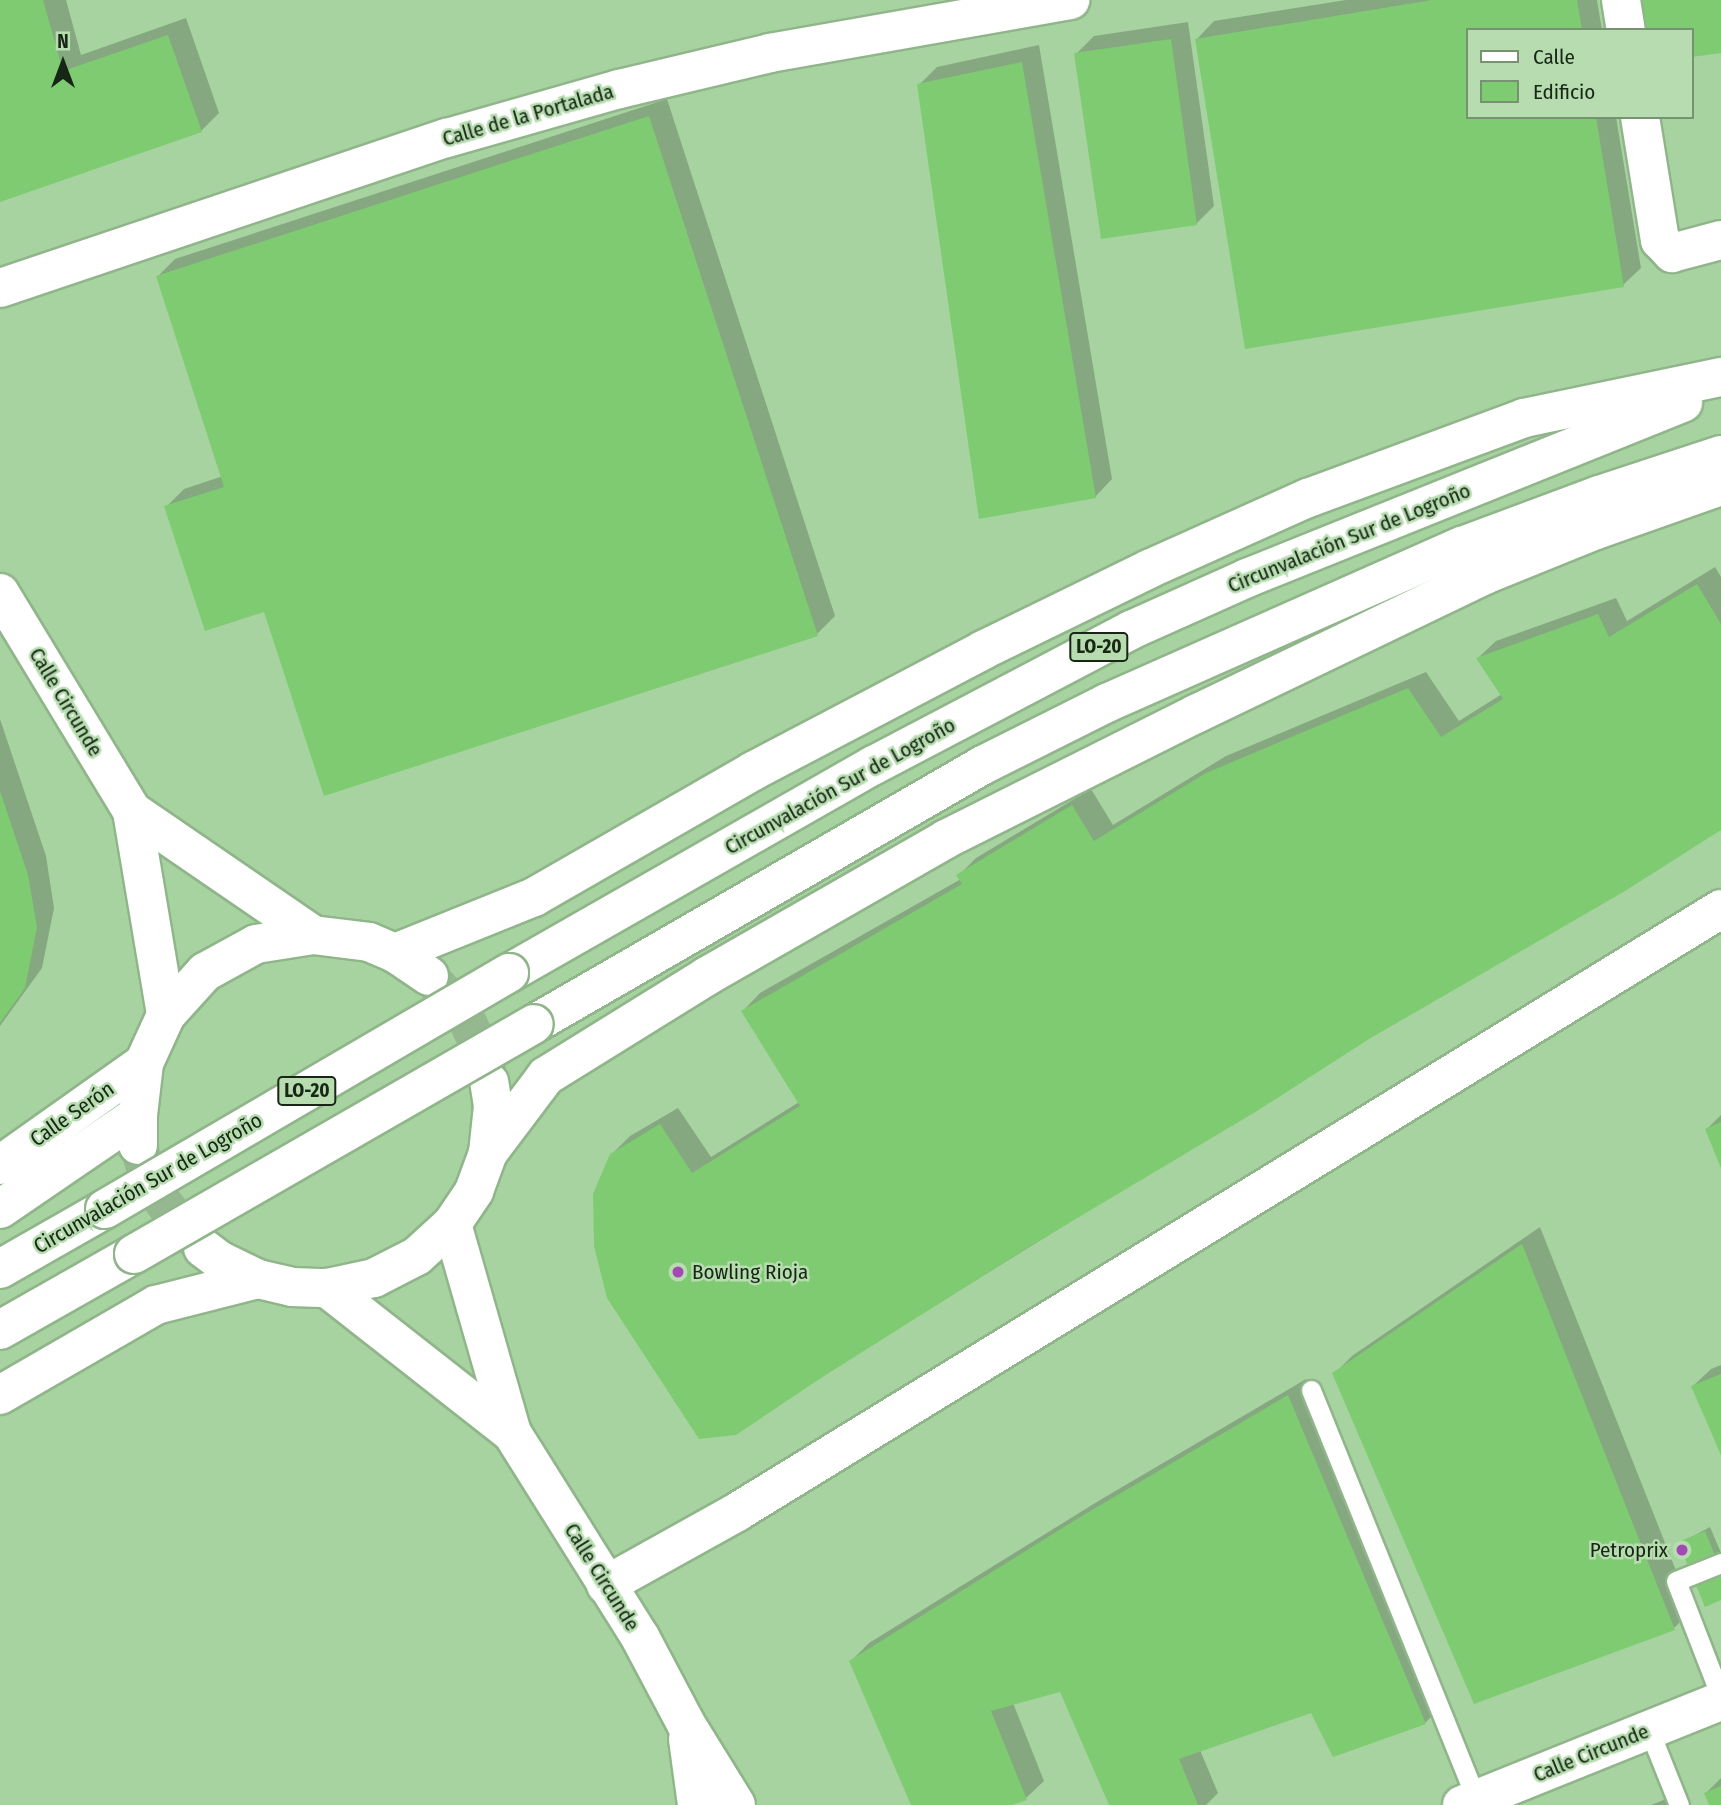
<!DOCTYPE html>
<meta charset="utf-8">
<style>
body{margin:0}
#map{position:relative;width:1721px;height:1805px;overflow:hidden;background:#b6dcaf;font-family:"Fira Sans Condensed",sans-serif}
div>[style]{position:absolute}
.built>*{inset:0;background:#a7d3a0}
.shadow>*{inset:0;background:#0003}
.building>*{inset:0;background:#7ecb72}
.secondary-tunnel>*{height:38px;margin-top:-19px;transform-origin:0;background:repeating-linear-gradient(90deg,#96b890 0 38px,transparent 0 57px)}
.roads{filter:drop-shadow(2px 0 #90b58a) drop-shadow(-2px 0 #90b58a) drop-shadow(0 2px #90b58a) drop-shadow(0 -2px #90b58a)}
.service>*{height:19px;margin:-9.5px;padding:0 9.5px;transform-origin:9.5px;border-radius:9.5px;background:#fff}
.minor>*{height:38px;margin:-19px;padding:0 19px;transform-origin:19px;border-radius:19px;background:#fff}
.secondary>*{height:38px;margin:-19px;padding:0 19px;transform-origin:19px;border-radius:19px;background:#fff}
.motorway>*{height:38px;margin:-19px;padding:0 19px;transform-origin:19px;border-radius:19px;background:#fff}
.bridges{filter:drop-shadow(2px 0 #90b58a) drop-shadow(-2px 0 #90b58a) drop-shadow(0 2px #90b58a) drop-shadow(0 -2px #90b58a)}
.motorway-bridge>*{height:38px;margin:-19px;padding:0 19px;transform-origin:19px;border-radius:19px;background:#fff}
.dots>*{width:19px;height:19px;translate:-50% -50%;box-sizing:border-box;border:4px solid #b6dcaf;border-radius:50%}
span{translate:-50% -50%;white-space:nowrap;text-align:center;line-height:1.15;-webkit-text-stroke:5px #b6dcaf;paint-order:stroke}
.shield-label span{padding:2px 5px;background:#b6dcaf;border:2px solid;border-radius:5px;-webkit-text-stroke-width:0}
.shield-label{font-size:19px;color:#172615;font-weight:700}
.street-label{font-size:21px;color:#172615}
.poi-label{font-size:21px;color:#172615}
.left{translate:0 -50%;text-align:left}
.right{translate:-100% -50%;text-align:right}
.legend{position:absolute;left:1466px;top:28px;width:228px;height:91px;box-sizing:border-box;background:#b6dcaf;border:2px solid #769371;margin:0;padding:9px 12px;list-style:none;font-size:21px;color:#172615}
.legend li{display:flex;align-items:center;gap:14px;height:35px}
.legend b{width:35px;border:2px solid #769371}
.north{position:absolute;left:28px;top:28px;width:70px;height:70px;-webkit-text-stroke:5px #b6dcaf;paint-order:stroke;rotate:0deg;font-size:19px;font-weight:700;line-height:28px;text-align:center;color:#172615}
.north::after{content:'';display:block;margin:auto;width:24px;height:32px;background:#172615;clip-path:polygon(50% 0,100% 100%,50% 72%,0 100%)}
</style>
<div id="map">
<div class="built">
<div style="clip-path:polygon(evenodd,0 0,1721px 0,1721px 1805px,0 1805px,0 0,1467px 30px,1691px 30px,1691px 117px,1467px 117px,1467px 30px)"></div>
</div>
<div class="shadow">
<div style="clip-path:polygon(0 0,66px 0,81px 55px,186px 18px,219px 113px,201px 131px,0 200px)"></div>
<div style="clip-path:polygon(1346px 0,1597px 0,1602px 30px,1467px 30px,1467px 117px,1616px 117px,1641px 268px,1623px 285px,1197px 39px,1214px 21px)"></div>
<div style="clip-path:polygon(1188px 22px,1214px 206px,1196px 224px,1076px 54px,1094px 36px)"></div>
<div style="clip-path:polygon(1039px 45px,1112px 479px,1095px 497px,919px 85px,937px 67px)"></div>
<div style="clip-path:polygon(667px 99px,835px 616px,817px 634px,265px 609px,166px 507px,184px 489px,223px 476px,158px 276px,175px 259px)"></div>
<div style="clip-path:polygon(1715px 567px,1721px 577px,1721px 829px,1368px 1037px,820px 1377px,611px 1155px,630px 1136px,678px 1108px,711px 1157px,799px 1102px,743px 1011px,760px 993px,961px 879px,959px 875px,976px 858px,1091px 789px,1113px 825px,1226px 756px,1426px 672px,1459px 721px,1502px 694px,1478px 658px,1496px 641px,1616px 598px,1627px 621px)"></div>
<div style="clip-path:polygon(0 719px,46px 856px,54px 908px,42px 968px,0 1026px)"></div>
<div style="clip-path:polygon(1721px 1115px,1721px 1164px,1707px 1129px)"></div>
<div style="clip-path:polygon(1540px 1227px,1692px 1611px,1674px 1628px,1334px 1374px,1352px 1356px)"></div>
<div style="clip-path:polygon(1721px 1365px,1721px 1454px,1693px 1386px,1711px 1369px)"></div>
<div style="clip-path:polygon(1306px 1379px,1443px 1705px,1425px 1723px,1334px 1754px,1312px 1711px,1200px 1750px,1218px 1793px,1206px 1805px,1111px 1805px,1061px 1690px,1013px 1703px,1044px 1781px,1026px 1798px,1007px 1805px,913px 1805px,851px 1661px,869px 1643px,1100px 1500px)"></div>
<div style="clip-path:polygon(1710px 1527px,1721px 1553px,1721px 1598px,1680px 1543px)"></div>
<div style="clip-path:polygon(1721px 1778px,1721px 1805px,1711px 1805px,1706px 1793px)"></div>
<div style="clip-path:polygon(1676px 1795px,1681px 1805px,1651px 1805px)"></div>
</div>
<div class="building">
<div style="clip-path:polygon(0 0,43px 0,63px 71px,168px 35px,202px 132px,0 202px)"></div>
<div style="clip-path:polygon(1432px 0,1577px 0,1582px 30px,1467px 30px,1467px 117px,1596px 117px,1624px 287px,1245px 349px,1195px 39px)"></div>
<div style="clip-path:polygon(1641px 0,1721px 0,1721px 53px,1691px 57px,1691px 30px,1645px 30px)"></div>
<div style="clip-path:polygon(1171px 39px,1197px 225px,1101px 239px,1074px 53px)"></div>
<div style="clip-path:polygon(1022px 62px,1096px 498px,979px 519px,917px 84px)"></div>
<div style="clip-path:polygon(649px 116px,818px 636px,324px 796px,264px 612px,205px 631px,164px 506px,224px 487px,156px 276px)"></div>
<div style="clip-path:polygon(1697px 584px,1721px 624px,1721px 830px,1625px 891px,1369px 1039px,1257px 1111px,1032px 1245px,821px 1378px,736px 1435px,699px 1439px,607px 1298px,594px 1246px,593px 1194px,610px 1154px,660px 1124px,692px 1173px,800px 1106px,741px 1011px,962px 884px,956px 875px,1072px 805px,1094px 841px,1206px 773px,1408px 688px,1441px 737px,1503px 699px,1476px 658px,1598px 614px,1609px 637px)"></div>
<div style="clip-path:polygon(0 791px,28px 875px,37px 927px,25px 988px,0 1023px)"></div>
<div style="clip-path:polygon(1721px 1122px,1721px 1168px,1705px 1129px)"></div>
<div style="clip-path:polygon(1522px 1244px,1675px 1630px,1474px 1704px,1332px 1373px)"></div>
<div style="clip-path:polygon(1721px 1374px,1721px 1455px,1691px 1386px)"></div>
<div style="clip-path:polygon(1288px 1395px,1426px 1724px,1333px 1757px,1311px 1713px,1179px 1759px,1198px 1805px,1109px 1805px,1060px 1692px,991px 1711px,1027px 1800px,1012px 1805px,911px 1805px,849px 1661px,1080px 1517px)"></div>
<div style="clip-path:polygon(1705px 1531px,1721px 1570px,1721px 1600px,1705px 1607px,1678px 1542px)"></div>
<div style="clip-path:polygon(1721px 1786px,1721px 1805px,1709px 1805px,1704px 1793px)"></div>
</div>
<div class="secondary-tunnel">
<div style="left:432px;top:979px;width:50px;rotate:48.3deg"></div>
<div style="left:465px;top:1016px;width:47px;rotate:65.1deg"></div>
<div style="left:485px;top:1059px;width:23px;rotate:80deg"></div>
<div style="left:140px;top:1151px;width:24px;rotate:73deg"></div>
<div style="left:147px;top:1174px;width:27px;rotate:62deg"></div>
<div style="left:160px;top:1198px;width:43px;rotate:52.6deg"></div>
<div style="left:186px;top:1232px;width:23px;rotate:43deg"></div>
</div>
<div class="roads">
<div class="service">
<div style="left:1311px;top:1390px;width:441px;rotate:68deg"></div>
<div style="left:1721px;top:1563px;width:48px;rotate:158.2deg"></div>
<div style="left:1676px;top:1581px;width:124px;rotate:68.8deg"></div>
<div style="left:1649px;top:1730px;width:81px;rotate:68.2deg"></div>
</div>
<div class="minor">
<div style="left:1621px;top:0;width:30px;rotate:81deg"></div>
<div style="left:1640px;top:117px;width:125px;rotate:80.8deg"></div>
<div style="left:1660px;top:240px;width:18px;rotate:47deg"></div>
<div style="left:1672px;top:253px;width:51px;rotate:-14.9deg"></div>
<div style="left:0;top:288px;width:471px;rotate:-18.6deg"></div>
<div style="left:447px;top:138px;width:179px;rotate:-15.9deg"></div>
<div style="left:619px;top:89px;width:155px;rotate:-13.4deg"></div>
<div style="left:770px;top:53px;width:305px;rotate:-10deg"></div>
<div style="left:0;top:593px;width:255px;rotate:58.8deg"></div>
<div style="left:132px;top:811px;width:207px;rotate:80.5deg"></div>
<div style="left:132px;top:811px;width:219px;rotate:34.4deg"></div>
<div style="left:0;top:1165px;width:176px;rotate:-35.3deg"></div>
<div style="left:606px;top:1585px;width:150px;rotate:-29.1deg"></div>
<div style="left:737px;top:1512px;width:1154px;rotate:-31.5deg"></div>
</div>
<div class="secondary">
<div style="left:138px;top:1145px;width:30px;rotate:-90deg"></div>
<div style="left:138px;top:1115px;width:52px;rotate:-83.4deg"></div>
<div style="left:144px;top:1063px;width:53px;rotate:-65.4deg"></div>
<div style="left:166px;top:1015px;width:58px;rotate:-47.8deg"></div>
<div style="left:205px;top:972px;width:58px;rotate:-28.8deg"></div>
<div style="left:256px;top:944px;width:58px;rotate:-9deg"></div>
<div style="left:313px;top:935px;width:56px;rotate:7.1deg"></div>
<div style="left:369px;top:942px;width:28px;rotate:23deg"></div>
<div style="left:395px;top:953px;width:41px;rotate:34.1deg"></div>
<div style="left:452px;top:1224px;width:217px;rotate:74deg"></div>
<div style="left:512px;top:1433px;width:241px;rotate:57.9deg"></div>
<div style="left:640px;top:1637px;width:98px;rotate:62.1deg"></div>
<div style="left:686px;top:1724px;width:95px;rotate:58.3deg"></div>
<div style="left:203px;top:1248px;width:20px;rotate:37deg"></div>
<div style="left:219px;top:1260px;width:43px;rotate:26deg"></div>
<div style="left:258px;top:1279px;width:35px;rotate:13deg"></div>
<div style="left:292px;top:1287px;width:35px;rotate:2deg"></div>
<div style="left:327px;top:1288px;width:48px;rotate:-12deg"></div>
<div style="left:374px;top:1278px;width:48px;rotate:-27.1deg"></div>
<div style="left:417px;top:1256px;width:47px;rotate:-42.4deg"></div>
<div style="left:452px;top:1224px;width:40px;rotate:-56deg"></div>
<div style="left:474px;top:1191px;width:40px;rotate:-69.8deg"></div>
<div style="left:488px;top:1153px;width:47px;rotate:-83.9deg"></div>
<div style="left:493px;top:1106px;width:24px;rotate:-99deg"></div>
<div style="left:327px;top:1288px;width:235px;rotate:38.1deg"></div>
<div style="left:688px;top:1739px;width:67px;rotate:82.2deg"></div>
<div style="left:1462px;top:1805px;width:279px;rotate:-21.9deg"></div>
</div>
<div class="motorway">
<div style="left:395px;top:953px;width:150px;rotate:-21.9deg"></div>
<div style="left:534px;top:897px;width:253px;rotate:-29.9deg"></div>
<div style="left:753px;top:771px;width:260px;rotate:-27.7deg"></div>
<div style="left:983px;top:650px;width:185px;rotate:-26deg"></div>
<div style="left:1149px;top:569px;width:174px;rotate:-24.1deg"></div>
<div style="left:1308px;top:498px;width:230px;rotate:-20.3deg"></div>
<div style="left:1524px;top:418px;width:201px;rotate:-11.8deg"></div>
<div style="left:509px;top:973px;width:420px;rotate:-29.7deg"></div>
<div style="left:874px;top:765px;width:290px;rotate:-27.7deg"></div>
<div style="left:1131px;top:630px;width:127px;rotate:-24.1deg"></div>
<div style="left:1247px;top:578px;width:470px;rotate:-21.9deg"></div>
<div style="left:534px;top:1024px;width:518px;rotate:-29.98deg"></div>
<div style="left:983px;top:765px;width:139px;rotate:-26.6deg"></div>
<div style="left:1107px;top:703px;width:388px;rotate:-23.9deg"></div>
<div style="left:1462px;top:546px;width:146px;rotate:-20.4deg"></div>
<div style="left:1599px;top:495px;width:128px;rotate:-18.2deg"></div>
<div style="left:488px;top:1153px;width:96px;rotate:-53deg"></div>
<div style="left:546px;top:1076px;width:190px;rotate:-31.8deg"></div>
<div style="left:707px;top:976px;width:275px;rotate:-29.8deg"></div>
<div style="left:946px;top:839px;width:280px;rotate:-26.6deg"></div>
<div style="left:1196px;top:714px;width:321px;rotate:-25.7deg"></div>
<div style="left:1485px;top:575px;width:120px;rotate:-22.1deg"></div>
<div style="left:1596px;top:530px;width:133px;rotate:-19.4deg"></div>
<div style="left:0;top:1209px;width:167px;rotate:-34.3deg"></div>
<div style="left:0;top:1269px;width:121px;rotate:-29.7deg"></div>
<div style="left:0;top:1330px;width:154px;rotate:-29.6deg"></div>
<div style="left:0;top:1395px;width:180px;rotate:-30deg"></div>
<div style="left:156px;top:1305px;width:105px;rotate:-14.3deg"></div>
</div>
</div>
<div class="bridges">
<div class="motorway-bridge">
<div style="left:105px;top:1209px;width:468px;rotate:-30.3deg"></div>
<div style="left:134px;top:1254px;width:461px;rotate:-29.9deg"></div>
</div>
</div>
<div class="dots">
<div style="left:678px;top:1272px;background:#a349b4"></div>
<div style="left:1682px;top:1550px;background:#a349b4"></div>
</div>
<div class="shield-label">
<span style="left:1099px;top:647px">LO-20</span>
<span style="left:307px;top:1091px">LO-20</span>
</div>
<div class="street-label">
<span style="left:528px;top:115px;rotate:-16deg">Calle de la Portalada</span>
<span style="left:1349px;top:538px;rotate:-22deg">Circunvalación Sur de Logroño</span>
<span style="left:66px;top:702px;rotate:59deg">Calle Circunde</span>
<span style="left:840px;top:786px;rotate:-29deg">Circunvalación Sur de Logroño</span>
<span style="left:72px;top:1114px;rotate:-35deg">Calle Serón</span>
<span style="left:148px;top:1183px;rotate:-30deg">Circunvalación Sur de Logroño</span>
<span style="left:602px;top:1577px;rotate:58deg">Calle Circunde</span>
<span style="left:1591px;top:1753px;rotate:-22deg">Calle Circunde</span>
</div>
<div class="poi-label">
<span class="left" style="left:692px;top:1272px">Bowling Rioja</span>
<span class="right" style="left:1668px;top:1550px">Petroprix</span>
</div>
<ul class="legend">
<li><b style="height:9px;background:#fff"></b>Calle</li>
<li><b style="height:19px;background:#7ecb72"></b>Edificio</li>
</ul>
<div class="north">N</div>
</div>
